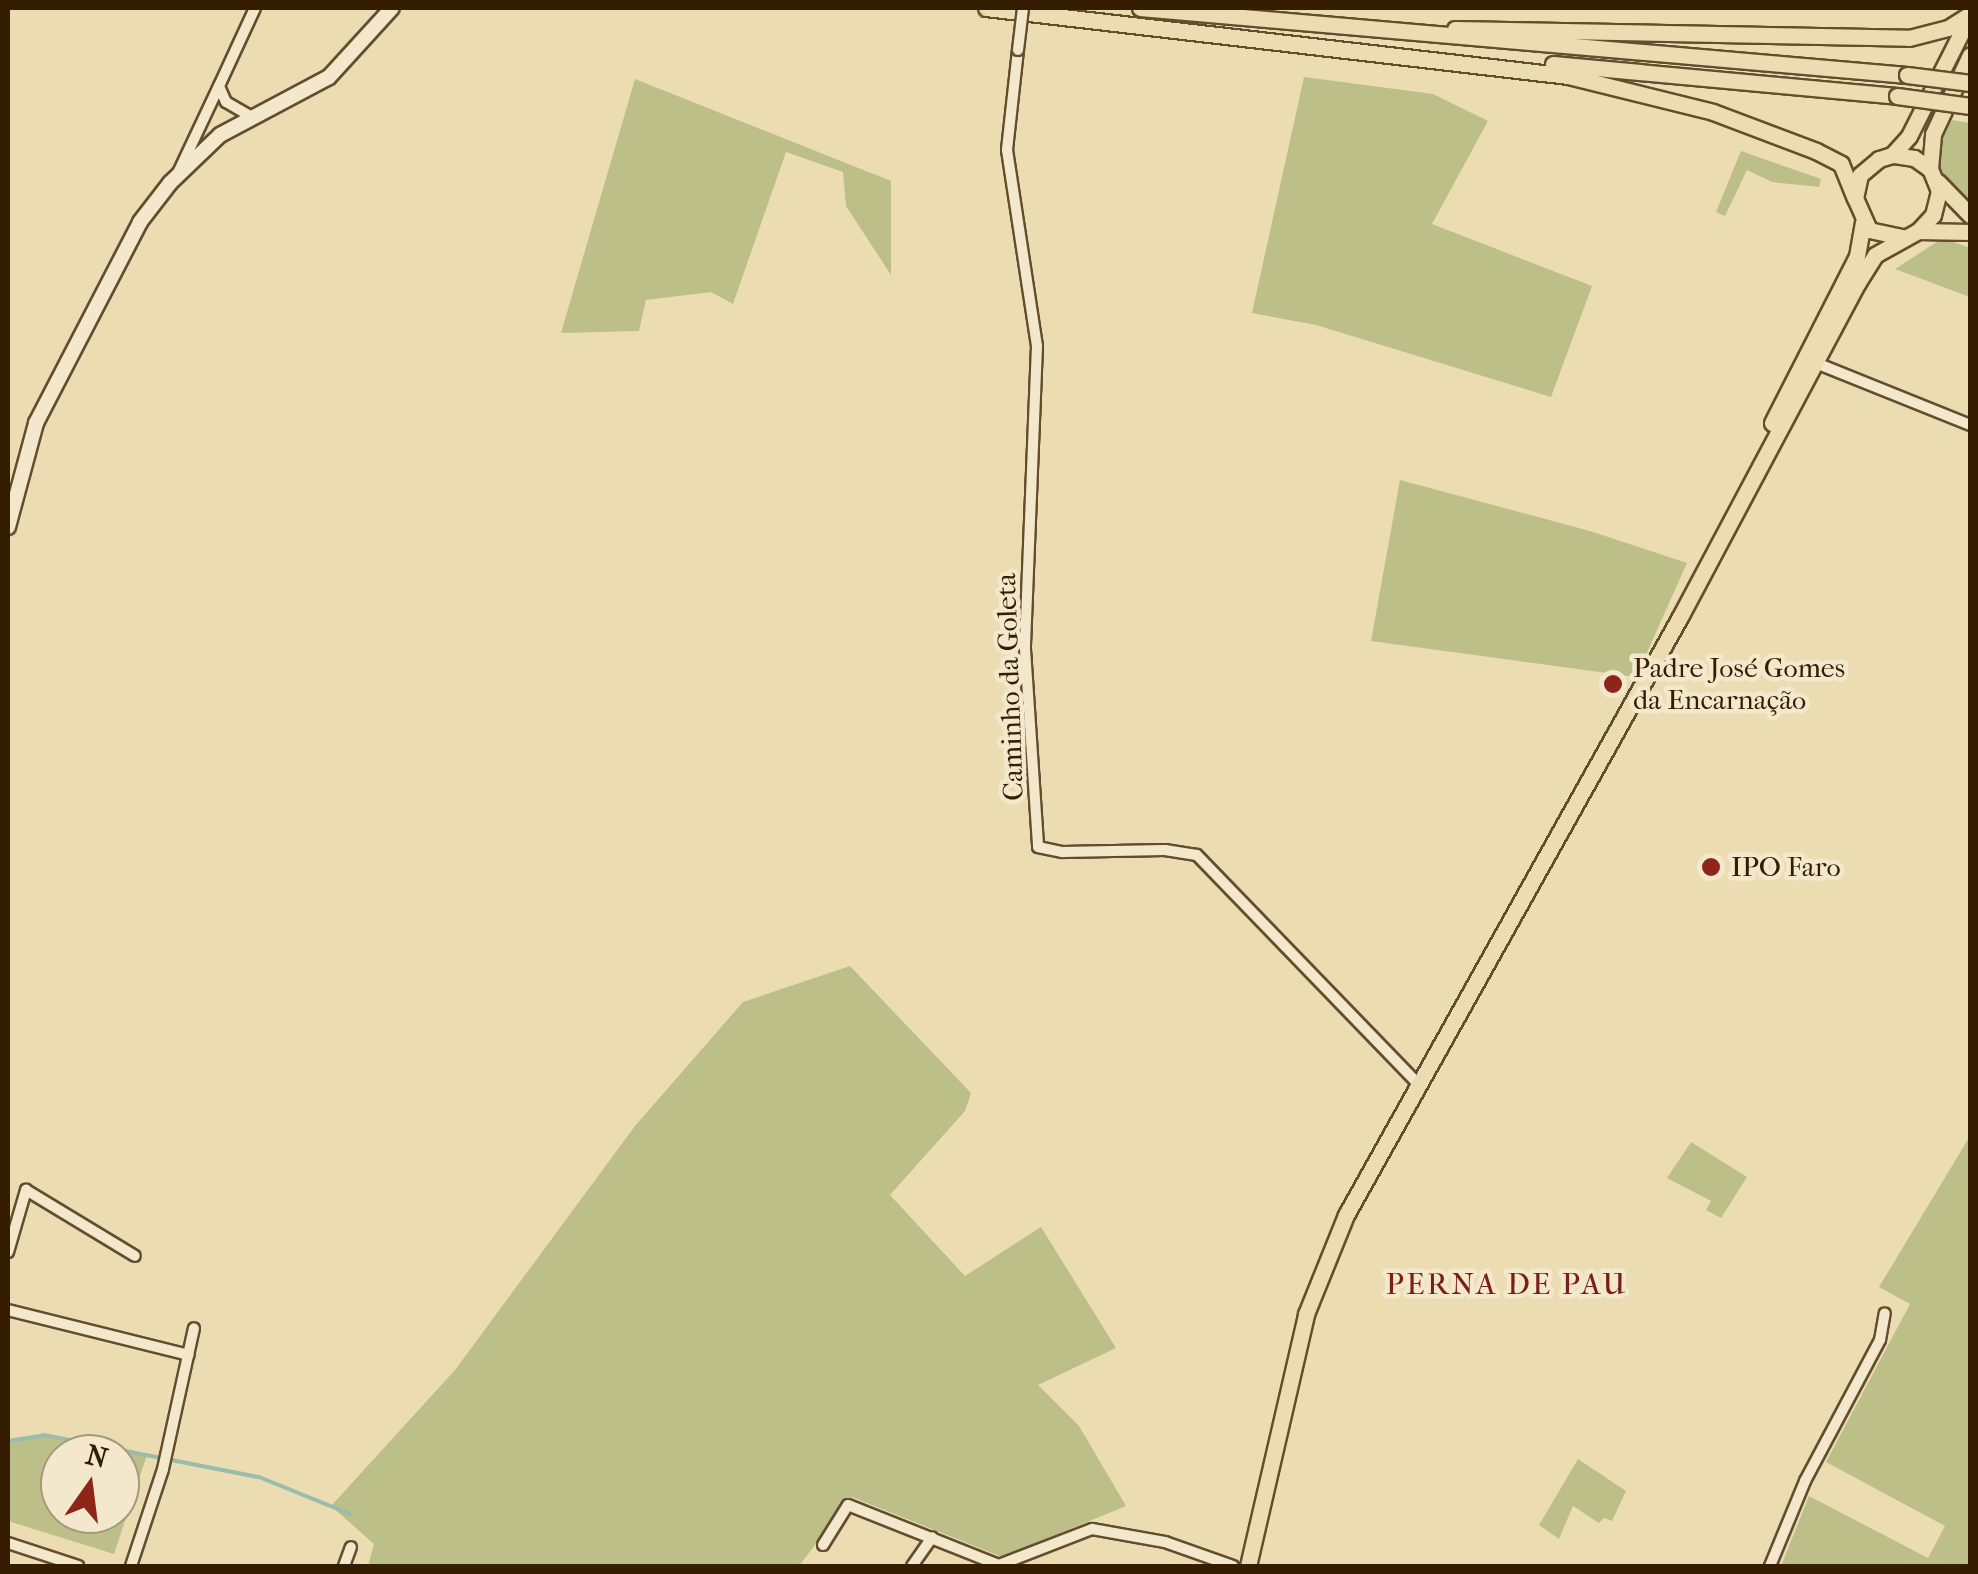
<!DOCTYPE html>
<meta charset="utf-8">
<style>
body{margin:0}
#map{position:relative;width:1978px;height:1574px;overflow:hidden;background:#ecdcb1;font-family:"IM FELL French Canon",serif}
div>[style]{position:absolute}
.green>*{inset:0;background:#bdbf88}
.stream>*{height:4px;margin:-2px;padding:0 2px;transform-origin:2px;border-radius:2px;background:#99bcac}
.roads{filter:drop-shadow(2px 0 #634d2e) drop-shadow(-2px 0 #634d2e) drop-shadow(0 2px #634d2e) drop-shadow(0 -2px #634d2e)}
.street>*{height:10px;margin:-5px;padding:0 5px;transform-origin:5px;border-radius:5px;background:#f3e8cc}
.secondary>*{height:14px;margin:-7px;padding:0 7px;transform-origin:7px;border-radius:7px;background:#f3e8cc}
.primary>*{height:15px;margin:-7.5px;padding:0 7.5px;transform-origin:7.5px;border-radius:7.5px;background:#ecdcb1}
.bridges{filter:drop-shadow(2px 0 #634d2e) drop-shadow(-2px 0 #634d2e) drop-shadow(0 2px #634d2e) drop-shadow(0 -2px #634d2e)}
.street-bridge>*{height:10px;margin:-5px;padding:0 5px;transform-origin:5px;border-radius:5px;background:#f3e8cc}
.primary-bridge>*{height:15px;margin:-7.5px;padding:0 7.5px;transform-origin:7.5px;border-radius:7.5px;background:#ecdcb1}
.dots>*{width:28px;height:28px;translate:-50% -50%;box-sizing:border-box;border:5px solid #f3e8cc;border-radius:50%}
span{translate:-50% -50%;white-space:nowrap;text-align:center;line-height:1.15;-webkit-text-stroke:9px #f3e8cc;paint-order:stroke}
.poi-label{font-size:28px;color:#351d02}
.left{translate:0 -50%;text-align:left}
.street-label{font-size:28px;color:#351d02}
.neighbourhood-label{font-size:30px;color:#7a1f14;letter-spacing:2.5px}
.frame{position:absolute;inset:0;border:10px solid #351d02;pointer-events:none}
.north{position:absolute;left:40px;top:1434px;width:100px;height:100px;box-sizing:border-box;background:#f3e8cc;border:2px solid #a7977b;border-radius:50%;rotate:14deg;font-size:28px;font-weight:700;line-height:40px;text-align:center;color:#351d02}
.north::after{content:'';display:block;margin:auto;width:35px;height:45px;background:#8f2418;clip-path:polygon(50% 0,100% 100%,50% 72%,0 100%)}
</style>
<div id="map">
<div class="green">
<div style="clip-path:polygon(1304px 77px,1433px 94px,1488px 121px,1432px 224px,1592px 286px,1551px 397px,1316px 325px,1252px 313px)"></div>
<div style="clip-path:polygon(635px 79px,891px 181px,891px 275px,846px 206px,843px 172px,786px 152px,733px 304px,711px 292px,646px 300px,639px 331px,561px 333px)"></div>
<div style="clip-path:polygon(1952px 120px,1970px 123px,1970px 204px,1955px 194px,1938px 165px,1940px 144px)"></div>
<div style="clip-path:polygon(1741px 151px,1821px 179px,1819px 187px,1772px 182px,1747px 170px,1725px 216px,1716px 212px)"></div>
<div style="clip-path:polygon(1943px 238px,1970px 248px,1970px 297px,1895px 269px)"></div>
<div style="clip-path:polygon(1400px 480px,1590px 531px,1687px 563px,1636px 677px,1371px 641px)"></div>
<div style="clip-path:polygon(850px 966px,971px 1093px,965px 1111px,890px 1195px,965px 1276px,1041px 1227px,1116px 1348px,1038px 1385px,1079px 1426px,1126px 1506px,1002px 1557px,852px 1497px,799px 1566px,368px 1566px,374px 1544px,331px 1506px,455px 1370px,635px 1126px,743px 1002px)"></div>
<div style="clip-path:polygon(1970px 1136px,1970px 1566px,1781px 1566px,1809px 1496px,1928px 1558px,1945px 1526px,1826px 1462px,1910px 1304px,1879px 1287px)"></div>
<div style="clip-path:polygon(1691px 1142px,1747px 1177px,1721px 1218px,1706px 1210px,1711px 1201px,1667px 1178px)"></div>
<div style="clip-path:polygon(evenodd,44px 1435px,147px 1455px,114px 1554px,8px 1521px,8px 1441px,44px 1435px,60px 1454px,120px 1454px,120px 1514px,60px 1514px,60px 1454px)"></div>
<div style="clip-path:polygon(1578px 1459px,1626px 1491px,1612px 1521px,1604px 1518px,1599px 1523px,1573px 1506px,1559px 1539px,1539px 1525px)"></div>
</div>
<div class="stream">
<div style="left:8px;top:1441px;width:36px;rotate:-9deg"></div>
<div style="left:44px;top:1435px;width:219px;rotate:11.1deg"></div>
<div style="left:259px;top:1477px;width:98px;rotate:22.1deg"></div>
</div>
<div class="roads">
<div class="street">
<div style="left:1018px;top:50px;width:101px;rotate:96.3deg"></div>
<div style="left:1007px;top:150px;width:198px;rotate:81.3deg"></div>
<div style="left:1037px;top:346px;width:303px;rotate:92.3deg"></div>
<div style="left:1025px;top:649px;width:198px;rotate:86.2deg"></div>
<div style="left:1038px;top:847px;width:25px;rotate:12deg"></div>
<div style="left:1062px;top:852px;width:103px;rotate:-1.1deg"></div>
<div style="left:1165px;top:850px;width:32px;rotate:9deg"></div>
<div style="left:1197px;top:855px;width:318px;rotate:46deg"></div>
<div style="left:252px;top:117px;width:30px;rotate:-150deg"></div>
<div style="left:226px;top:102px;width:17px;rotate:-114deg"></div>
<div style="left:219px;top:86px;width:86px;rotate:-65.2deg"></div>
<div style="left:179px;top:171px;width:94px;rotate:-64.8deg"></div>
<div style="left:1816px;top:363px;width:166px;rotate:21.9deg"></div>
<div style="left:8px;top:1252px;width:65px;rotate:-73.8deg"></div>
<div style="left:26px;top:1190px;width:127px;rotate:31.2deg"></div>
<div style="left:8px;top:1310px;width:186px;rotate:14deg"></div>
<div style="left:8px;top:1543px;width:74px;rotate:18.2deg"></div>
<div style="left:823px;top:1545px;width:47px;rotate:-58deg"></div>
<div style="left:848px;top:1505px;width:162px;rotate:21.7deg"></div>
<div style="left:999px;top:1565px;width:100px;rotate:-21.2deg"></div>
<div style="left:1092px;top:1529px;width:74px;rotate:10.1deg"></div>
<div style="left:1165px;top:1542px;width:72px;rotate:19.4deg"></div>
<div style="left:131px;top:1566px;width:102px;rotate:-71.7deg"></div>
<div style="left:163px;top:1469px;width:144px;rotate:-77.6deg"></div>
<div style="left:344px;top:1566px;width:20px;rotate:-70deg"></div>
<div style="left:912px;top:1566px;width:35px;rotate:-55deg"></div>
<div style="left:1770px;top:1566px;width:92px;rotate:-67.6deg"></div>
<div style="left:1805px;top:1481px;width:160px;rotate:-62deg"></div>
<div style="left:1880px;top:1340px;width:27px;rotate:-80deg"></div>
</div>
<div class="secondary">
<div style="left:8px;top:527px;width:108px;rotate:-74.9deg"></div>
<div style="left:36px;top:423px;width:226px;rotate:-62.6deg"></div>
<div style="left:140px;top:222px;width:49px;rotate:-52.4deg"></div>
<div style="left:170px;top:183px;width:69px;rotate:-43.8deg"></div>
<div style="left:220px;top:135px;width:123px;rotate:-28deg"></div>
<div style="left:329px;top:77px;width:93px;rotate:-47.6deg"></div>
</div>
<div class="primary">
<div style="left:986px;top:8px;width:586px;rotate:6.66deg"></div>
<div style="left:1568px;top:76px;width:149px;rotate:13.9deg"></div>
<div style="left:1713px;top:112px;width:110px;rotate:20.7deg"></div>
<div style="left:1816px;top:151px;width:28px;rotate:27deg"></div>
<div style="left:1841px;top:164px;width:35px;rotate:68deg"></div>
<div style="left:1140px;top:8px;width:770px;rotate:4.99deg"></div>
<div style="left:1455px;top:29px;width:454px;rotate:1.1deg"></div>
<div style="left:1909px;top:38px;width:40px;rotate:-14.4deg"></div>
<div style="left:1948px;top:28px;width:26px;rotate:-32deg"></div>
<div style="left:1553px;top:64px;width:345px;rotate:5.3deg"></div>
<div style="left:1892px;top:155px;width:25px;rotate:-48deg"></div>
<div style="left:1909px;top:136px;width:136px;rotate:-63.2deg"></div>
<div style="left:1930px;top:169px;width:35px;rotate:-85deg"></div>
<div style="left:1933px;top:134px;width:87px;rotate:-64.9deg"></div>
<div style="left:1938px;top:182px;width:46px;rotate:45.9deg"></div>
<div style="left:1918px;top:231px;width:52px;rotate:1.1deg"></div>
<div style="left:1772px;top:423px;width:187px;rotate:-63deg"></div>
<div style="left:1857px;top:256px;width:34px;rotate:-80deg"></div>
<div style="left:1248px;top:1566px;width:259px;rotate:-77deg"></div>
<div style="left:1306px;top:1314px;width:107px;rotate:-68deg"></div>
<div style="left:1346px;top:1215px;width:687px;rotate:-60.82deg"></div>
<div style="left:1681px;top:615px;width:375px;rotate:-62deg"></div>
<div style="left:1857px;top:284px;width:34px;rotate:-58deg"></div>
<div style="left:1875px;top:255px;width:49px;rotate:-29.2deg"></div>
<div style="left:1918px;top:231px;width:22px;rotate:-47deg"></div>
<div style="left:1933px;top:215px;width:25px;rotate:-76deg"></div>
<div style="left:1939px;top:191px;width:24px;rotate:-112deg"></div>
<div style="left:1930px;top:169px;width:19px;rotate:-145deg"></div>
<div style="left:1914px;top:158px;width:22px;rotate:-172deg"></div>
<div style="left:1892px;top:155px;width:14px;rotate:163deg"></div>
<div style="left:1879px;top:159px;width:25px;rotate:140deg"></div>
<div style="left:1860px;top:175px;width:24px;rotate:102deg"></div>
<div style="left:1855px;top:198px;width:35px;rotate:66deg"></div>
<div style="left:1869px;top:230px;width:35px;rotate:12deg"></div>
</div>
</div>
<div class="bridges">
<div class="street-bridge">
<div style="left:1018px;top:50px;width:42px;rotate:-83.2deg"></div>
</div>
<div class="primary-bridge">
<div style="left:1907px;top:75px;width:64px;rotate:7.2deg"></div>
<div style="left:1897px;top:96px;width:74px;rotate:7.8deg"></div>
</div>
</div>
<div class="dots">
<div style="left:1613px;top:684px;background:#8f2418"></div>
<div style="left:1711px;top:867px;background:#8f2418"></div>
</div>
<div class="poi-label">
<span class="left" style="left:1633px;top:684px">Padre José Gomes<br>da Encarnação</span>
<span class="left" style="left:1731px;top:867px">IPO Faro</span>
</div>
<div class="street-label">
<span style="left:1010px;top:687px;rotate:-92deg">Caminho da Goleta</span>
</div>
<div class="neighbourhood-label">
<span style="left:1507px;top:1285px">PERNA DE PAU</span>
</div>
<div class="frame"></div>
<div class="north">N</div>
</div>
